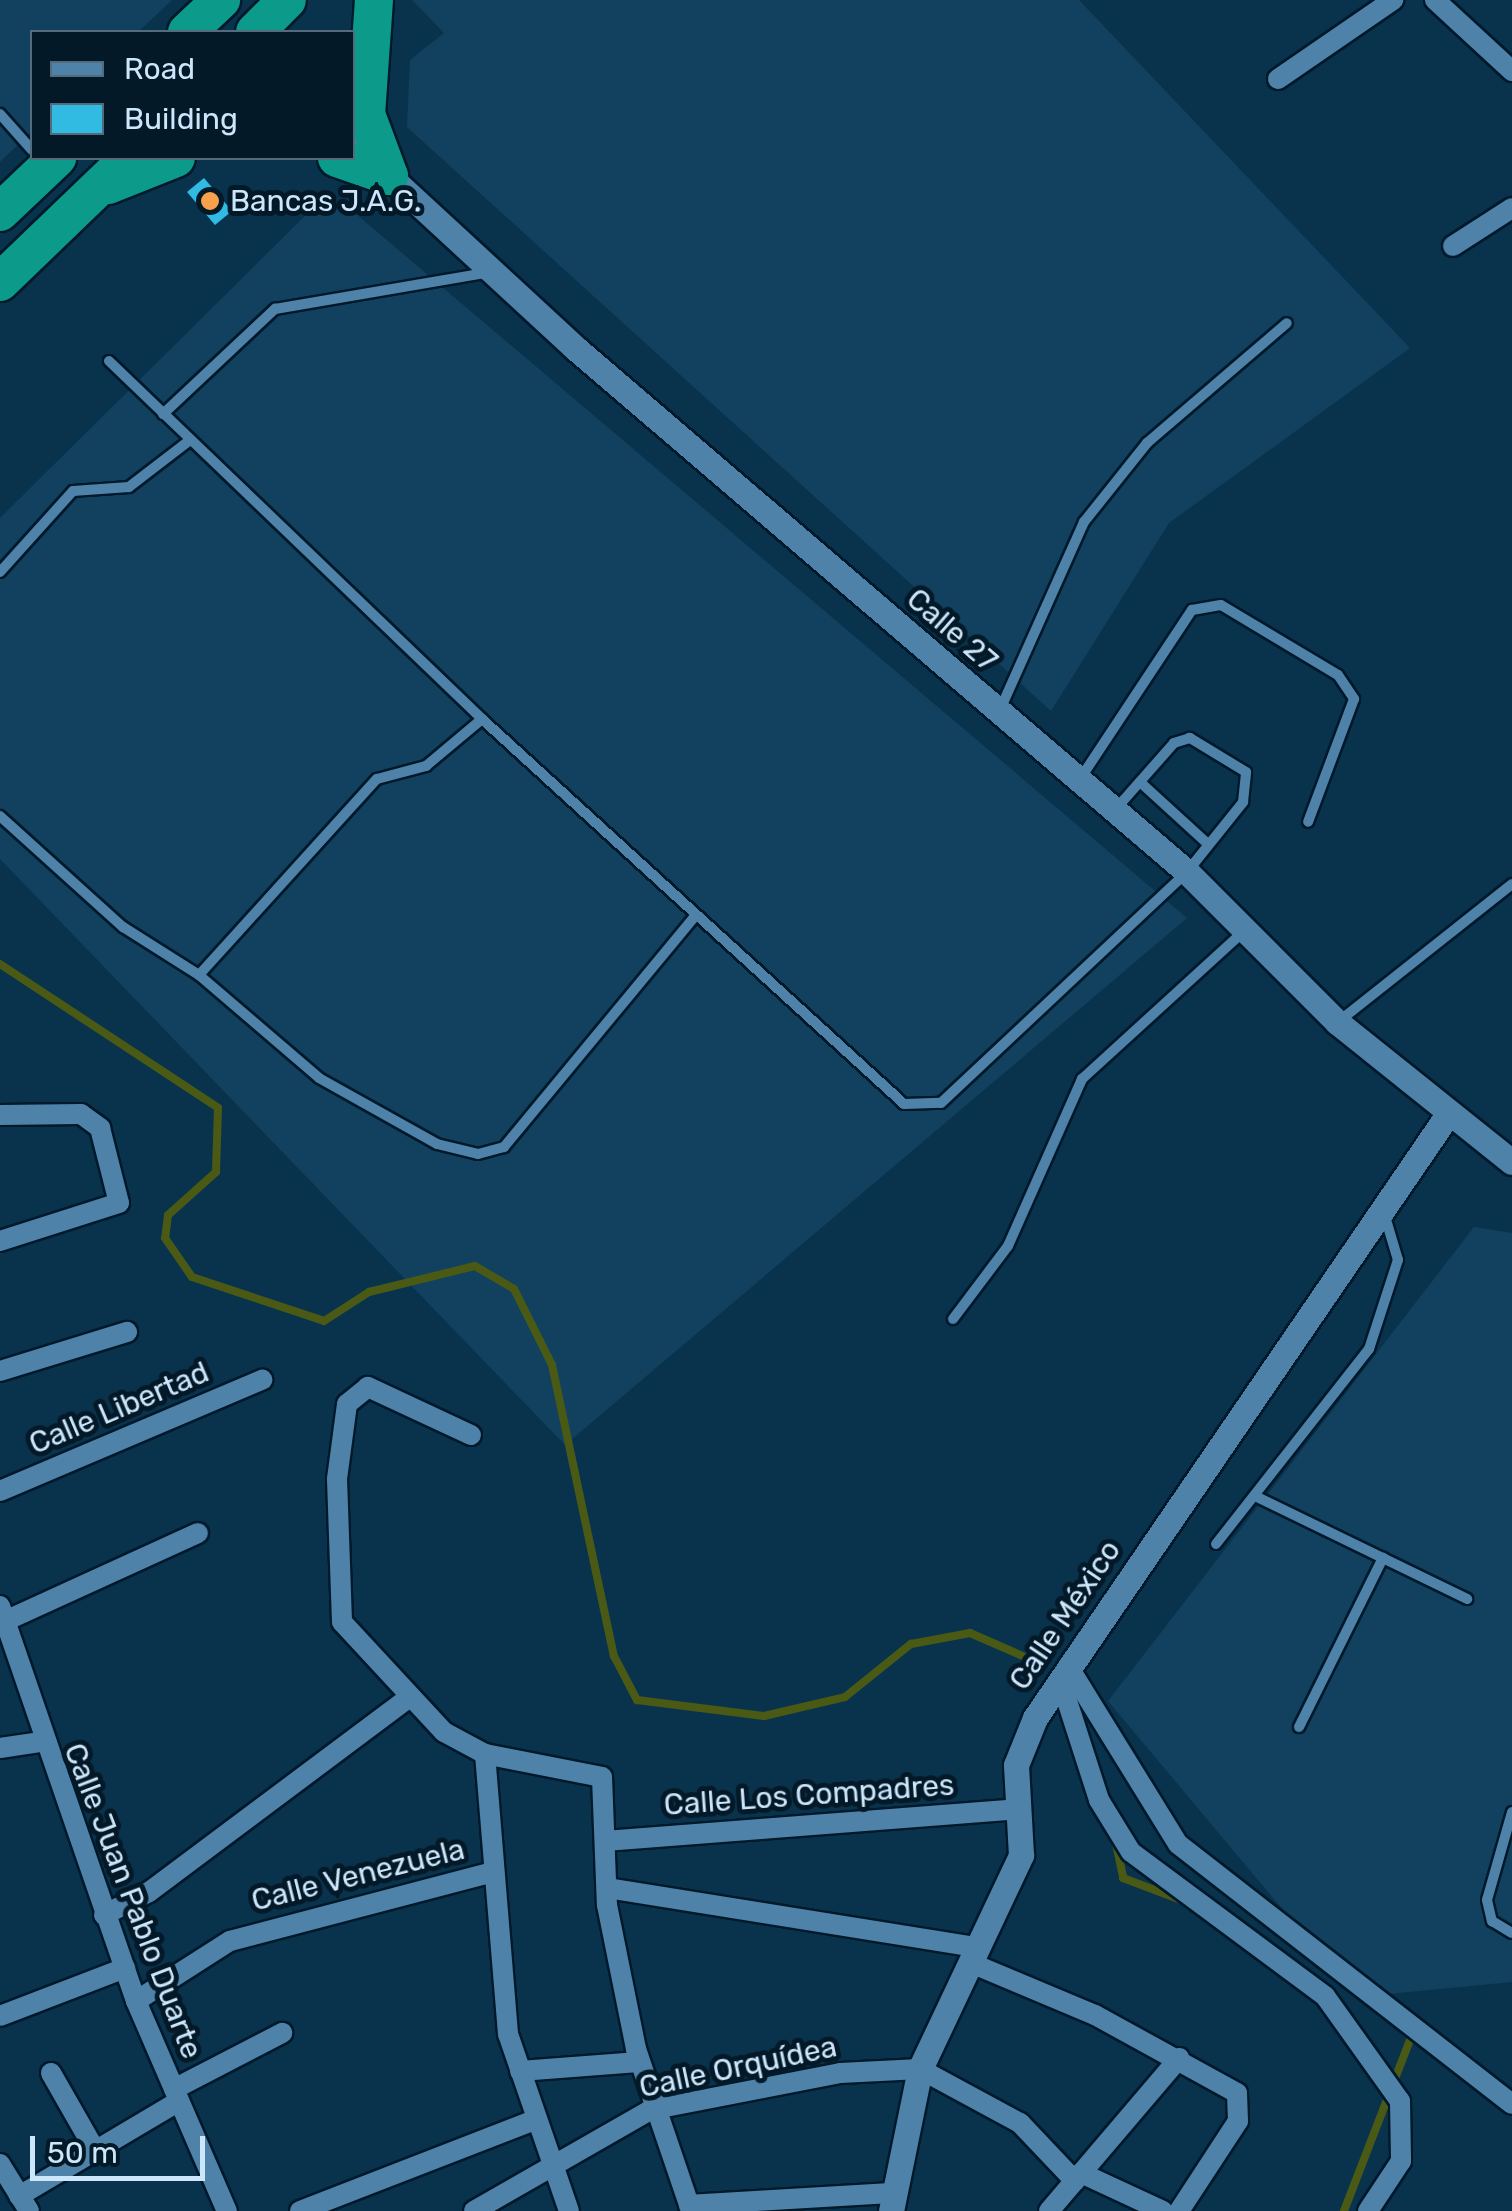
<!DOCTYPE html>
<meta charset="utf-8">
<style>
body{margin:0}
#map{position:relative;width:1512px;height:2211px;overflow:hidden;background:#09334d;font-family:Rubik,sans-serif}
div>[style]{position:absolute}
.built>*{inset:0;background:#11415f}
.stream>*{height:8px;margin:-4px;padding:0 4px;transform-origin:4px;border-radius:4px;background:#4a5a15}
.building>*{inset:0;background:#31bbe3}
.roads{filter:drop-shadow(2px 0 #00192b) drop-shadow(-2px 0 #00192b) drop-shadow(0 2px #00192b) drop-shadow(0 -2px #00192b)}
.service>*{height:10px;margin:-5px;padding:0 5px;transform-origin:5px;border-radius:5px;background:#4f82a8}
.minor>*{height:20px;margin:-10px;padding:0 10px;transform-origin:10px;border-radius:10px;background:#4f82a8}
.tertiary>*{height:25px;margin:-12.5px;padding:0 12.5px;transform-origin:12.5px;border-radius:12.5px;background:#4f82a8}
.motorway>*{height:38px;margin:-19px;padding:0 19px;transform-origin:19px;border-radius:19px;background:#0c9b8b}
.dots>*{width:28px;height:28px;translate:-50% -50%;box-sizing:border-box;border:5px solid #041928;border-radius:50%}
span{translate:-50% -50%;white-space:nowrap;text-align:center;line-height:1.15;-webkit-text-stroke:10px #041928;paint-order:stroke}
.poi-label{font-size:30px;color:#cce6fb}
.left{translate:0 -50%;text-align:left}
.street-label{font-size:30px;color:#cce6fb}
.legend{position:absolute;left:30px;top:30px;width:325px;height:130px;box-sizing:border-box;background:#041928;border:2px solid #546b7c;margin:0;padding:12px 18px;list-style:none;font-size:30px;color:#cce6fb}
.legend li{display:flex;align-items:center;gap:20px;height:50px}
.legend b{width:50px;border:2px solid #546b7c}
.scale{position:absolute;left:30px;top:2136px;width:175px;height:45px;box-sizing:border-box;border:5px solid #cce6fb;border-top:0;padding-left:12px;font-size:30px;line-height:35px;white-space:nowrap;color:#cce6fb;-webkit-text-stroke:8px #041928;paint-order:stroke}
</style>
<div id="map">
<div class="built">
<div style="clip-path:polygon(0 0,172px 0,138px 32px,32px 32px,32px 131px,0 162px)"></div>
<div style="clip-path:polygon(412px 0,1079px 0,1410px 348px,1169px 523px,1051px 711px,407px 127px,410px 60px,444px 33px)"></div>
<div style="clip-path:polygon(320px 201px,356px 214px,1187px 918px,565px 1445px,0 859px,0 518px)"></div>
<div style="clip-path:polygon(1474px 1227px,1512px 1233px,1512px 1982px,1356px 1997px,1108px 1701px)"></div>
</div>
<div class="stream">
<div style="left:0;top:964px;width:261px;rotate:33.4deg"></div>
<div style="left:218px;top:1108px;width:64px;rotate:91.8deg"></div>
<div style="left:216px;top:1172px;width:64px;rotate:138.1deg"></div>
<div style="left:168px;top:1215px;width:23px;rotate:97deg"></div>
<div style="left:165px;top:1238px;width:47px;rotate:55.3deg"></div>
<div style="left:192px;top:1277px;width:139px;rotate:18.4deg"></div>
<div style="left:324px;top:1321px;width:54px;rotate:-32.8deg"></div>
<div style="left:369px;top:1292px;width:109px;rotate:-13.8deg"></div>
<div style="left:475px;top:1266px;width:45px;rotate:30.5deg"></div>
<div style="left:514px;top:1289px;width:85px;rotate:63.4deg"></div>
<div style="left:552px;top:1365px;width:298px;rotate:78deg"></div>
<div style="left:614px;top:1656px;width:50px;rotate:62.4deg"></div>
<div style="left:637px;top:1700px;width:128px;rotate:7.2deg"></div>
<div style="left:764px;top:1716px;width:83px;rotate:-13.2deg"></div>
<div style="left:845px;top:1697px;width:85px;rotate:-38.8deg"></div>
<div style="left:911px;top:1644px;width:60px;rotate:-10.6deg"></div>
<div style="left:970px;top:1633px;width:77px;rotate:23.6deg"></div>
<div style="left:1115px;top:1839px;width:40px;rotate:78deg"></div>
<div style="left:1123px;top:1878px;width:62px;rotate:20.8deg"></div>
<div style="left:1344px;top:2211px;width:192px;rotate:-68.9deg"></div>
</div>
<div class="building">
<div style="clip-path:polygon(204px 178px,232px 211px,215px 225px,187px 192px)"></div>
</div>
<div class="roads">
<div class="service">
<div style="left:0;top:114px;width:48px;rotate:48.4deg"></div>
<div style="left:109px;top:361px;width:517px;rotate:43.82deg"></div>
<div style="left:482px;top:719px;width:571px;rotate:42.37deg"></div>
<div style="left:904px;top:1104px;width:37px;rotate:-2deg"></div>
<div style="left:941px;top:1103px;width:337px;rotate:-43.2deg"></div>
<div style="left:1187px;top:872px;width:90px;rotate:-51.3deg"></div>
<div style="left:1243px;top:802px;width:30px;rotate:-84deg"></div>
<div style="left:1246px;top:772px;width:66px;rotate:-148.7deg"></div>
<div style="left:1190px;top:738px;width:17px;rotate:163deg"></div>
<div style="left:1174px;top:743px;width:89px;rotate:131.4deg"></div>
<div style="left:163px;top:414px;width:154px;rotate:-43.2deg"></div>
<div style="left:275px;top:309px;width:214px;rotate:-9.7deg"></div>
<div style="left:0;top:572px;width:109px;rotate:-48deg"></div>
<div style="left:73px;top:491px;width:56px;rotate:-4.1deg"></div>
<div style="left:129px;top:487px;width:77px;rotate:-37.6deg"></div>
<div style="left:999px;top:712px;width:208px;rotate:-65.9deg"></div>
<div style="left:1084px;top:522px;width:101px;rotate:-51.4deg"></div>
<div style="left:1147px;top:443px;width:184px;rotate:-40.6deg"></div>
<div style="left:1080px;top:779px;width:203px;rotate:-56.5deg"></div>
<div style="left:1192px;top:610px;width:29px;rotate:-10deg"></div>
<div style="left:1221px;top:605px;width:136px;rotate:30.9deg"></div>
<div style="left:1338px;top:675px;width:29px;rotate:56deg"></div>
<div style="left:1354px;top:699px;width:131px;rotate:110.5deg"></div>
<div style="left:1140px;top:782px;width:92px;rotate:42.4deg"></div>
<div style="left:0;top:816px;width:166px;rotate:42.1deg"></div>
<div style="left:123px;top:927px;width:90px;rotate:32.3deg"></div>
<div style="left:199px;top:975px;width:158px;rotate:40.6deg"></div>
<div style="left:319px;top:1078px;width:135px;rotate:29.2deg"></div>
<div style="left:437px;top:1144px;width:42px;rotate:13.7deg"></div>
<div style="left:478px;top:1154px;width:27px;rotate:-15deg"></div>
<div style="left:504px;top:1147px;width:301px;rotate:-50.4deg"></div>
<div style="left:199px;top:975px;width:265px;rotate:-47.8deg"></div>
<div style="left:377px;top:779px;width:51px;rotate:-14.9deg"></div>
<div style="left:426px;top:766px;width:73px;rotate:-40deg"></div>
<div style="left:1338px;top:1022px;width:222px;rotate:-38.4deg"></div>
<div style="left:953px;top:1319px;width:91px;rotate:-53deg"></div>
<div style="left:1008px;top:1246px;width:183px;rotate:-66.1deg"></div>
<div style="left:1082px;top:1079px;width:219px;rotate:-42.4deg"></div>
<div style="left:1255px;top:1496px;width:236px;rotate:25.9deg"></div>
<div style="left:1216px;top:1544px;width:248px;rotate:-51.9deg"></div>
<div style="left:1369px;top:1349px;width:94px;rotate:-72deg"></div>
<div style="left:1398px;top:1260px;width:49px;rotate:-106.6deg"></div>
<div style="left:1299px;top:1727px;width:189px;rotate:-63.6deg"></div>
<div style="left:1512px;top:1812px;width:91px;rotate:105.9deg"></div>
<div style="left:1487px;top:1900px;width:22px;rotate:77deg"></div>
<div style="left:1492px;top:1921px;width:23px;rotate:31deg"></div>
</div>
<div class="minor">
<div style="left:1435px;top:0;width:105px;rotate:42.7deg"></div>
<div style="left:1278px;top:79px;width:140px;rotate:-34.5deg"></div>
<div style="left:1453px;top:246px;width:70px;rotate:-32.8deg"></div>
<div style="left:0;top:1115px;width:81px;rotate:-0.7deg"></div>
<div style="left:81px;top:1114px;width:24px;rotate:36deg"></div>
<div style="left:100px;top:1128px;width:77px;rotate:75.8deg"></div>
<div style="left:119px;top:1203px;width:125px;rotate:162.3deg"></div>
<div style="left:0;top:1371px;width:133px;rotate:-17.1deg"></div>
<div style="left:471px;top:1435px;width:114px;rotate:-155deg"></div>
<div style="left:368px;top:1387px;width:27px;rotate:141deg"></div>
<div style="left:347px;top:1404px;width:76px;rotate:97.6deg"></div>
<div style="left:337px;top:1479px;width:143px;rotate:88deg"></div>
<div style="left:342px;top:1622px;width:150px;rotate:47.2deg"></div>
<div style="left:444px;top:1732px;width:47px;rotate:28.2deg"></div>
<div style="left:485px;top:1754px;width:119px;rotate:11.1deg"></div>
<div style="left:602px;top:1777px;width:128px;rotate:87.8deg"></div>
<div style="left:607px;top:1905px;width:147px;rotate:78.6deg"></div>
<div style="left:636px;top:2049px;width:171px;rotate:71.2deg"></div>
<div style="left:0;top:1491px;width:285px;rotate:-23deg"></div>
<div style="left:0;top:1606px;width:418px;rotate:71deg"></div>
<div style="left:136px;top:2001px;width:229px;rotate:66.6deg"></div>
<div style="left:5px;top:1621px;width:212px;rotate:-24.5deg"></div>
<div style="left:1068px;top:1666px;width:209px;rotate:58.3deg"></div>
<div style="left:1178px;top:1844px;width:423px;rotate:37.9deg"></div>
<div style="left:1060px;top:1679px;width:127px;rotate:72.1deg"></div>
<div style="left:1099px;top:1800px;width:61px;rotate:58.4deg"></div>
<div style="left:1131px;top:1852px;width:242px;rotate:36.6deg"></div>
<div style="left:1325px;top:1996px;width:129px;rotate:54.5deg"></div>
<div style="left:1400px;top:2101px;width:60px;rotate:89deg"></div>
<div style="left:1401px;top:2161px;width:60px;rotate:123.4deg"></div>
<div style="left:0;top:1748px;width:40px;rotate:-8.5deg"></div>
<div style="left:485px;top:1754px;width:281px;rotate:85.3deg"></div>
<div style="left:508px;top:2034px;width:187px;rotate:71deg"></div>
<div style="left:605px;top:1841px;width:413px;rotate:-4.4deg"></div>
<div style="left:607px;top:1888px;width:378px;rotate:9.1deg"></div>
<div style="left:104px;top:1915px;width:51px;rotate:-27.1deg"></div>
<div style="left:149px;top:1892px;width:321px;rotate:-36.8deg"></div>
<div style="left:971px;top:1963px;width:134px;rotate:22.8deg"></div>
<div style="left:1095px;top:2015px;width:162px;rotate:28.8deg"></div>
<div style="left:1237px;top:2093px;width:28px;rotate:88deg"></div>
<div style="left:1238px;top:2121px;width:108px;rotate:123.2deg"></div>
<div style="left:136px;top:2001px;width:112px;rotate:-32.6deg"></div>
<div style="left:230px;top:1941px;width:272px;rotate:-14.7deg"></div>
<div style="left:0;top:2016px;width:134px;rotate:-21deg"></div>
<div style="left:520px;top:2071px;width:119px;rotate:-4.3deg"></div>
<div style="left:51px;top:2073px;width:89px;rotate:60.3deg"></div>
<div style="left:174px;top:2089px;width:122px;rotate:-27.4deg"></div>
<div style="left:0;top:2164px;width:55px;rotate:58.3deg"></div>
<div style="left:1081px;top:2173px;width:90px;rotate:24.9deg"></div>
<div style="left:19px;top:2196px;width:186px;rotate:-30.7deg"></div>
<div style="left:689px;top:2205px;width:205px;rotate:-3.4deg"></div>
<div style="left:300px;top:2211px;width:252px;rotate:-21.2deg"></div>
<div style="left:474px;top:2211px;width:203px;rotate:-29.8deg"></div>
<div style="left:650px;top:2110px;width:194px;rotate:-11deg"></div>
<div style="left:840px;top:2073px;width:80px;rotate:-2.9deg"></div>
<div style="left:920px;top:2069px;width:114px;rotate:28.4deg"></div>
<div style="left:1020px;top:2123px;width:80px;rotate:46.5deg"></div>
<div style="left:1049px;top:2211px;width:201px;rotate:-49.6deg"></div>
</div>
<div class="tertiary">
<div style="left:352px;top:142px;width:302px;rotate:42.7deg"></div>
<div style="left:574px;top:347px;width:807px;rotate:40.58deg"></div>
<div style="left:1187px;top:872px;width:212px;rotate:45deg"></div>
<div style="left:1337px;top:1022px;width:224px;rotate:38.7deg"></div>
<div style="left:891px;top:2211px;width:145px;rotate:-78.5deg"></div>
<div style="left:920px;top:2069px;width:237px;rotate:-64.7deg"></div>
<div style="left:1021px;top:1855px;width:90px;rotate:-93.2deg"></div>
<div style="left:1016px;top:1765px;width:51px;rotate:-68deg"></div>
<div style="left:1035px;top:1718px;width:728px;rotate:-55.63deg"></div>
</div>
<div class="motorway">
<div style="left:374px;top:0;width:114px;rotate:94deg"></div>
<div style="left:366px;top:114px;width:66px;rotate:69.6deg"></div>
<div style="left:187px;top:32px;width:47px;rotate:-43.3deg"></div>
<div style="left:255px;top:32px;width:45px;rotate:-45deg"></div>
<div style="left:337px;top:158px;width:55px;rotate:19.1deg"></div>
<div style="left:108px;top:185px;width:73px;rotate:-21.7deg"></div>
<div style="left:0;top:212px;width:79px;rotate:-43.5deg"></div>
<div style="left:0;top:282px;width:179px;rotate:-43.9deg"></div>
</div>
</div>
<div class="dots">
<div style="left:210px;top:201px;background:#f8a04b"></div>
</div>
<div class="poi-label">
<span class="left" style="left:230px;top:201px">Bancas J.A.G.</span>
</div>
<div class="street-label">
<span style="left:952px;top:630px;rotate:41deg">Calle 27</span>
<span style="left:119px;top:1408px;rotate:-23deg">Calle Libertad</span>
<span style="left:1065px;top:1615px;rotate:-56deg">Calle México</span>
<span style="left:809px;top:1795px;rotate:-4deg">Calle Los Compadres</span>
<span style="left:358px;top:1875px;rotate:-14deg">Calle Venezuela</span>
<span style="left:133px;top:1901px;rotate:69deg">Calle Juan Pablo Duarte</span>
<span style="left:738px;top:2067px;rotate:-12deg">Calle Orquídea</span>
</div>
<ul class="legend">
<li><b style="height:12px;background:#4f82a8"></b>Road</li>
<li><b style="height:28px;background:#31bbe3"></b>Building</li>
</ul>
<div class="scale">50 m</div>
</div>
